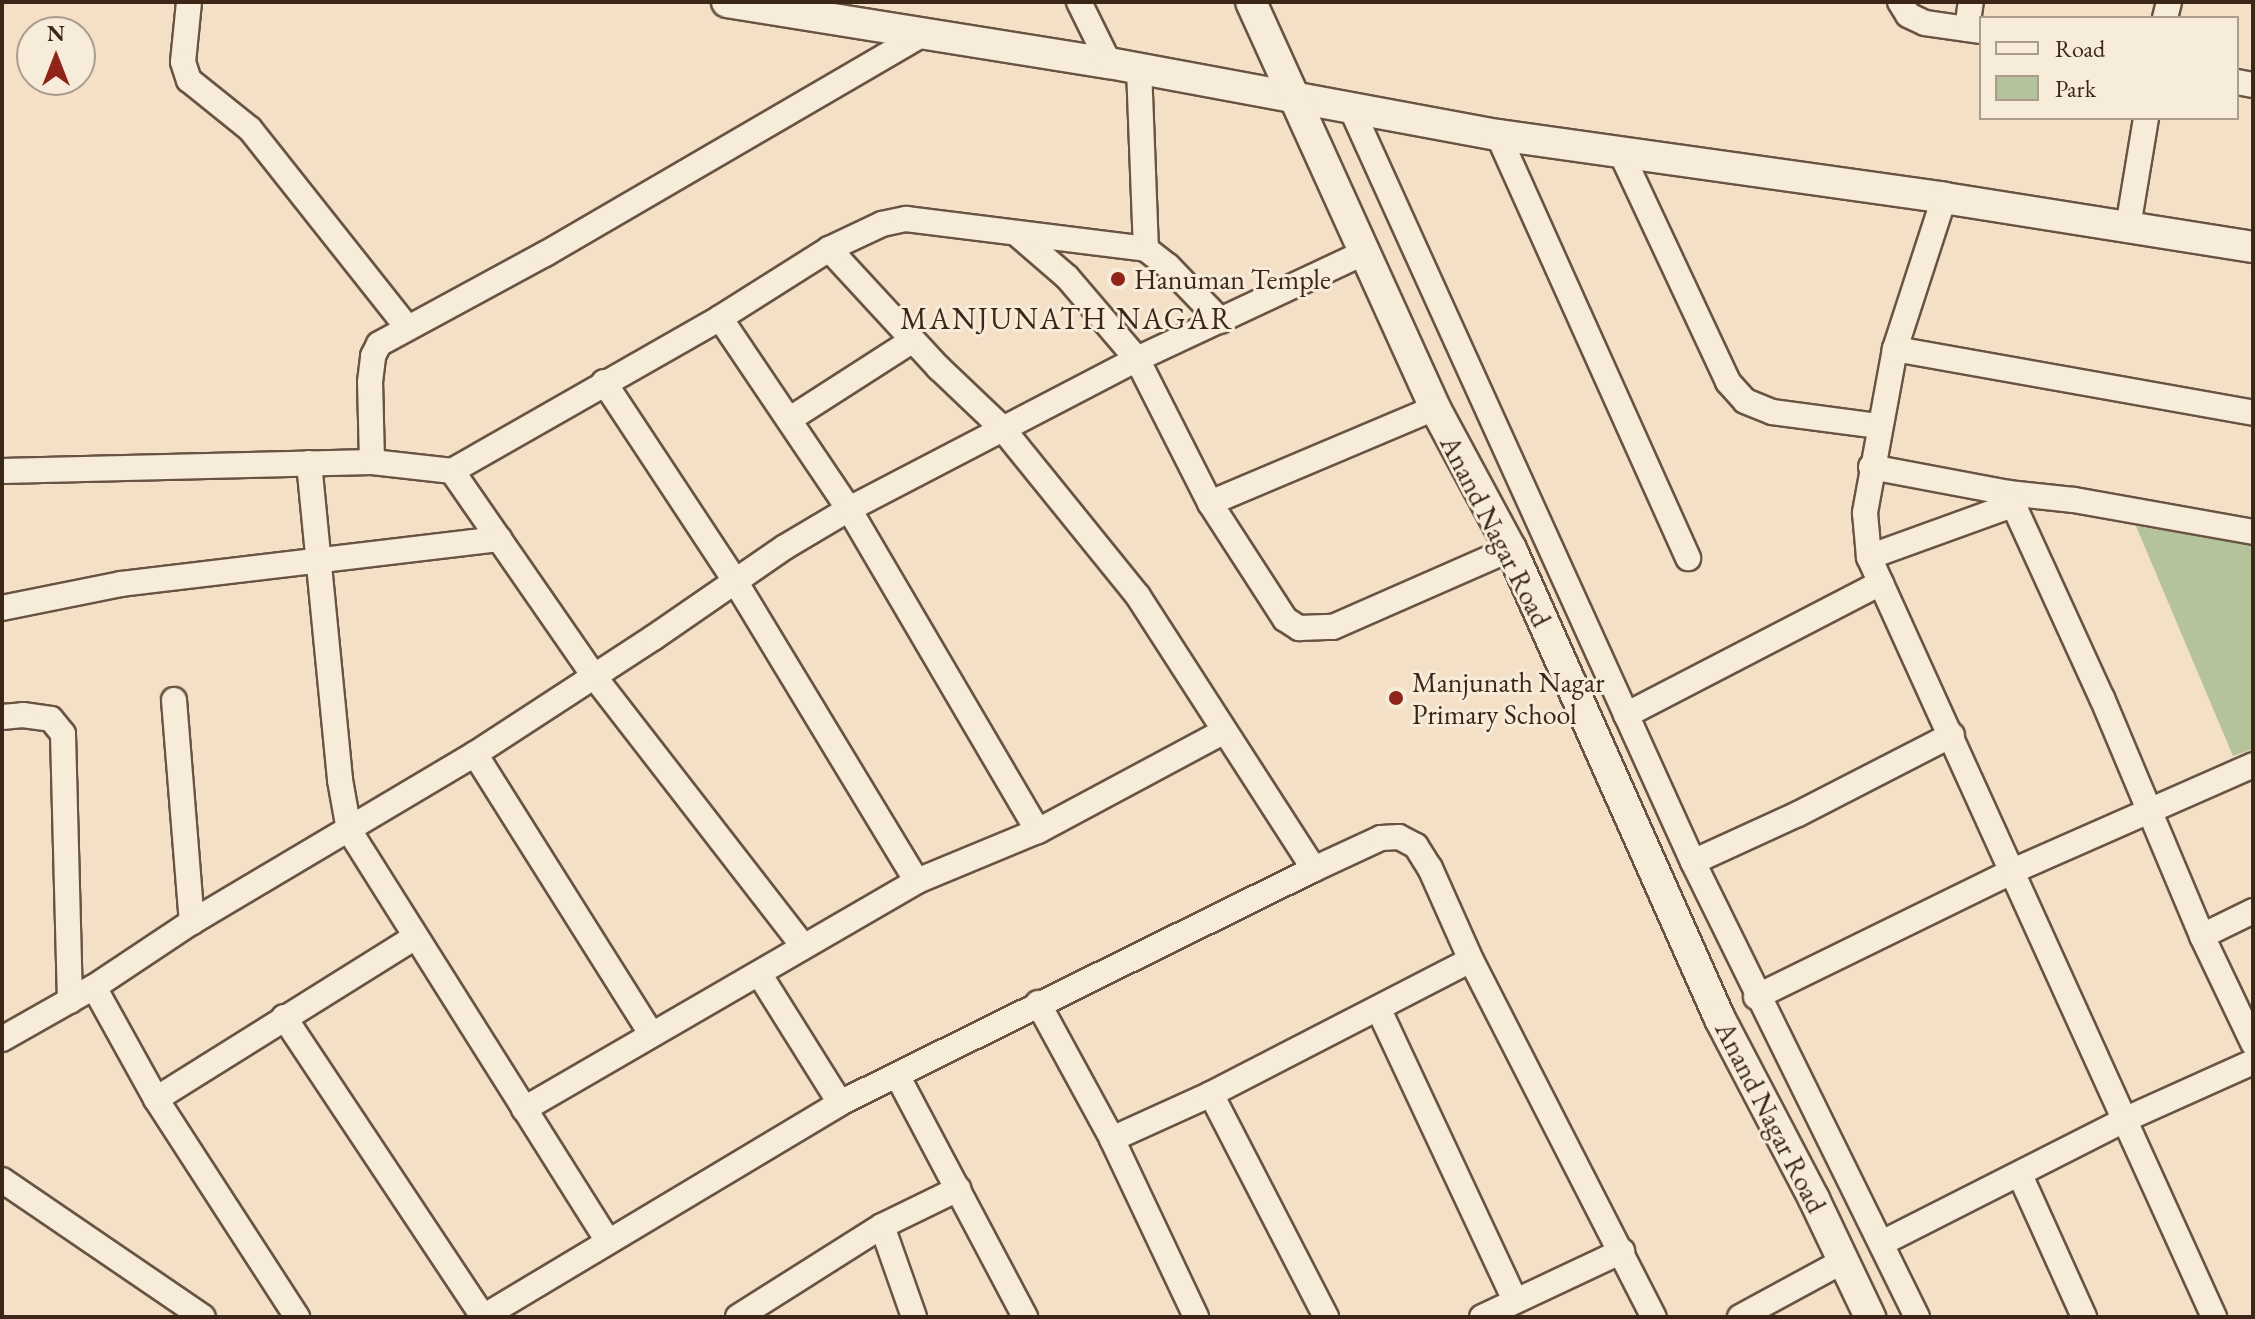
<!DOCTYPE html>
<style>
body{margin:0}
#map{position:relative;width:2255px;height:1319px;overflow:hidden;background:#f3e0c6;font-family:"EB Garamond",serif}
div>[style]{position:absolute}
.green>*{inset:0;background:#b4c39a}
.roads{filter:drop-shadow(2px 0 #695443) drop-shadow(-2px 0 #695443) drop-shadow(0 2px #695443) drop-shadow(0 -2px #695443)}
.minor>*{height:24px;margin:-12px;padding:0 12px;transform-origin:12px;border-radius:12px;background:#f7ebda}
.tertiary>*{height:30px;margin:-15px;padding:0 15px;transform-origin:15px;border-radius:15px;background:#f7ebda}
.dots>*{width:22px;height:22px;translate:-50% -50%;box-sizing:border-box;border:4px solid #f7ebda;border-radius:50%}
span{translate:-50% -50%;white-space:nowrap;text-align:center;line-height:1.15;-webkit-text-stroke:6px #f7ebda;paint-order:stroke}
.poi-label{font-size:28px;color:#3b2617}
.left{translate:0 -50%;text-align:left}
.street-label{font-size:28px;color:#3b2617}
.neighbourhood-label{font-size:30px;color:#3b2617;letter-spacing:2px}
.frame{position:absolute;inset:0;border:4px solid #3b2617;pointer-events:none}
.legend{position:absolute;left:1979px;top:16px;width:260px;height:104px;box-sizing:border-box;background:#f7ebda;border:2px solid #ac9c8c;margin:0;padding:10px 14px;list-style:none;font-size:24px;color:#3b2617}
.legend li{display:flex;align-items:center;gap:16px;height:40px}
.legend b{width:40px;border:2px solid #ac9c8c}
.north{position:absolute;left:16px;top:16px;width:80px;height:80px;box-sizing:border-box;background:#f7ebda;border:2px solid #ac9c8c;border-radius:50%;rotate:0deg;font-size:22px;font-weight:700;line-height:32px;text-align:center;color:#3b2617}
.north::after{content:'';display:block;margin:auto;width:28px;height:36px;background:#8f2418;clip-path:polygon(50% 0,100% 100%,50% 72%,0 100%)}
</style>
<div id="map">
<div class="green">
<div style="clip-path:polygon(2136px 526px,2253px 544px,2253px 749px,2233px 756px)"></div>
</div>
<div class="roads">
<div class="minor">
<div style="left:189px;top:2px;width:60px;rotate:95.7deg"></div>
<div style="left:183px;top:62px;width:19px;rotate:72deg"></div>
<div style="left:189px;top:80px;width:78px;rotate:38.8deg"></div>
<div style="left:250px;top:129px;width:251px;rotate:51.6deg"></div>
<div style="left:1079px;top:2px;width:68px;rotate:63.8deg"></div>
<div style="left:1900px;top:2px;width:15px;rotate:58deg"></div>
<div style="left:1908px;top:15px;width:19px;rotate:25deg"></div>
<div style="left:1925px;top:23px;width:57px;rotate:8.1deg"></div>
<div style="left:2165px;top:18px;width:16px;rotate:-76deg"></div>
<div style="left:1967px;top:29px;width:27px;rotate:-82deg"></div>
<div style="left:1139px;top:68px;width:181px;rotate:87.8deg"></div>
<div style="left:2237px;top:82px;width:16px;rotate:11deg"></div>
<div style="left:1351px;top:108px;width:828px;rotate:65.6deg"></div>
<div style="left:1693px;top:862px;width:507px;rotate:63.79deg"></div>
<div style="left:1498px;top:135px;width:464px;rotate:65.8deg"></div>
<div style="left:1620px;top:151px;width:255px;rotate:64.9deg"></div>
<div style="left:1728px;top:382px;width:25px;rotate:48deg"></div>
<div style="left:1745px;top:401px;width:29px;rotate:22deg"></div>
<div style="left:1772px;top:412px;width:108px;rotate:7.5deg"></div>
<div style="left:1944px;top:198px;width:159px;rotate:108deg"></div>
<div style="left:1895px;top:349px;width:167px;rotate:100.4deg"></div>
<div style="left:1865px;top:513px;width:44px;rotate:84.8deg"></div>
<div style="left:1869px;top:557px;width:835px;rotate:65.58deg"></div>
<div style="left:2128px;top:227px;width:110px;rotate:-80.6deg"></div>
<div style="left:1017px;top:234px;width:66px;rotate:40.7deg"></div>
<div style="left:1067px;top:277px;width:108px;rotate:49.5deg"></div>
<div style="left:1137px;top:359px;width:161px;rotate:63.1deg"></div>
<div style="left:1210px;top:503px;width:138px;rotate:57.1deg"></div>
<div style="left:1285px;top:619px;width:17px;rotate:33deg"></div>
<div style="left:1299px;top:628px;width:34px;rotate:-2deg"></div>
<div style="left:1333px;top:627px;width:194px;rotate:-23.7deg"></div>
<div style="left:829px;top:249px;width:162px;rotate:47.3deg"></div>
<div style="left:939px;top:368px;width:87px;rotate:43.6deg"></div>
<div style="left:1002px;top:428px;width:216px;rotate:51deg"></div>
<div style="left:1138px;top:596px;width:325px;rotate:57.2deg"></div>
<div style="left:720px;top:318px;width:230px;rotate:56deg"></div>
<div style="left:849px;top:509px;width:373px;rotate:59.6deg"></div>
<div style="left:1895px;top:349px;width:364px;rotate:10.1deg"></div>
<div style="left:604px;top:382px;width:238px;rotate:56.6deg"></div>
<div style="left:735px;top:581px;width:351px;rotate:58.8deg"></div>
<div style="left:790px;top:419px;width:146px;rotate:-32.7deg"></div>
<div style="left:372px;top:462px;width:80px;rotate:-91.4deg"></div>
<div style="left:370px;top:382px;width:26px;rotate:-83deg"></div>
<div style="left:373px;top:356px;width:13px;rotate:-63deg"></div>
<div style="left:379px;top:344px;width:189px;rotate:-28.5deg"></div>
<div style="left:545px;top:254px;width:436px;rotate:-30.2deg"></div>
<div style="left:309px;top:463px;width:319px;rotate:84.4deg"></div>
<div style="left:340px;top:780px;width:51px;rotate:79.8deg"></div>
<div style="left:349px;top:830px;width:486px;rotate:57.8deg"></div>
<div style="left:1871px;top:467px;width:139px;rotate:10.7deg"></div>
<div style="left:2008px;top:493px;width:66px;rotate:6.1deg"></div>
<div style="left:2074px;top:500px;width:182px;rotate:10.1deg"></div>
<div style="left:2px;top:471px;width:370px;rotate:-1.4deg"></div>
<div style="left:372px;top:462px;width:81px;rotate:6.4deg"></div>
<div style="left:452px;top:471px;width:309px;rotate:-29.7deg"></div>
<div style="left:720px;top:318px;width:129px;rotate:-32.3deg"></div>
<div style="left:829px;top:249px;width:59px;rotate:-25.3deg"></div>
<div style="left:882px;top:224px;width:25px;rotate:-12deg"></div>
<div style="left:906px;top:219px;width:242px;rotate:7.1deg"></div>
<div style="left:1146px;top:249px;width:28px;rotate:38deg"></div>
<div style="left:1168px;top:266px;width:76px;rotate:46.1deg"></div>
<div style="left:452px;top:471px;width:248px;rotate:55.3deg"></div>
<div style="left:593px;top:675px;width:343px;rotate:52.2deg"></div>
<div style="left:2008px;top:493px;width:226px;rotate:65.4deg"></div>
<div style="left:2102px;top:698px;width:258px;rotate:67.2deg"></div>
<div style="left:2202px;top:936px;width:119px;rotate:64.5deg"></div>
<div style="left:1210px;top:503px;width:244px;rotate:-22.9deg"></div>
<div style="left:1869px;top:557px;width:153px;rotate:-19.9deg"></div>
<div style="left:2px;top:608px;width:121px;rotate:-11.4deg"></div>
<div style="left:121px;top:584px;width:381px;rotate:-6.8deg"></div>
<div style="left:174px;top:700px;width:223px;rotate:85.4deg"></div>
<div style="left:1626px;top:715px;width:287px;rotate:-27.4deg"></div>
<div style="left:2px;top:717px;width:21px;rotate:-5deg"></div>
<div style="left:23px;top:715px;width:28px;rotate:8deg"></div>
<div style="left:51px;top:719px;width:19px;rotate:51deg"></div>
<div style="left:63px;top:734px;width:267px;rotate:88.5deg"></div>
<div style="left:475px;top:754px;width:331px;rotate:57.8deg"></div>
<div style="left:1693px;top:862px;width:115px;rotate:-24.6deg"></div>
<div style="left:1798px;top:814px;width:173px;rotate:-27.2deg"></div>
<div style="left:2202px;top:936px;width:57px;rotate:-26.1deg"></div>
<div style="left:760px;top:975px;width:151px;rotate:58deg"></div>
<div style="left:94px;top:987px;width:128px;rotate:61deg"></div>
<div style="left:156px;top:1099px;width:260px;rotate:57.1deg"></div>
<div style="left:1756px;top:997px;width:286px;rotate:-26.1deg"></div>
<div style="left:2013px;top:871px;width:262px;rotate:-23.8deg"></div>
<div style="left:1038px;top:1003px;width:155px;rotate:61.4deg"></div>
<div style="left:1112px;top:1139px;width:197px;rotate:64.7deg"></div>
<div style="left:1379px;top:1010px;width:320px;rotate:64.9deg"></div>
<div style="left:284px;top:1017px;width:360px;rotate:56.4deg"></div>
<div style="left:2px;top:1039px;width:106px;rotate:-29.5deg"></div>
<div style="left:94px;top:987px;width:118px;rotate:-33.6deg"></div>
<div style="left:192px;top:922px;width:329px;rotate:-30.7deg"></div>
<div style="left:475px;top:754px;width:212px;rotate:-33.1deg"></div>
<div style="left:653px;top:638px;width:160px;rotate:-34.6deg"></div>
<div style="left:785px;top:547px;width:74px;rotate:-30.7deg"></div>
<div style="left:849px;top:509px;width:325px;rotate:-27.5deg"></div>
<div style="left:1137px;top:359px;width:250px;rotate:-25.1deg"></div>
<div style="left:897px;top:1075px;width:274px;rotate:62.1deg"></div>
<div style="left:1211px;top:1094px;width:251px;rotate:62.7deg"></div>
<div style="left:156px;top:1099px;width:305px;rotate:-32deg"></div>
<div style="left:524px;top:1109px;width:454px;rotate:-30.1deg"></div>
<div style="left:917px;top:881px;width:131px;rotate:-22.5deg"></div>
<div style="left:1038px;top:831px;width:210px;rotate:-28.2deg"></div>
<div style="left:1112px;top:1139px;width:109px;rotate:-24.4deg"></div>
<div style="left:1211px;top:1094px;width:292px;rotate:-27.3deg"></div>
<div style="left:2020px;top:1175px;width:156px;rotate:65.7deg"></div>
<div style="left:2px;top:1180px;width:243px;rotate:34.3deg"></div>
<div style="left:882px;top:1226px;width:96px;rotate:70.6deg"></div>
<div style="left:1882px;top:1243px;width:271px;rotate:-26.9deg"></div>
<div style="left:2124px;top:1120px;width:141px;rotate:-24.2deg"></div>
<div style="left:483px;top:1317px;width:416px;rotate:-30.9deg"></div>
<div style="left:840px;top:1103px;width:529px;rotate:-26.27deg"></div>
<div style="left:1314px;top:869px;width:74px;rotate:-24.8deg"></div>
<div style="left:1381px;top:838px;width:18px;rotate:-3deg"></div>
<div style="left:1399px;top:837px;width:19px;rotate:28deg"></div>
<div style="left:1416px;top:846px;width:26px;rotate:58deg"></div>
<div style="left:1430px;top:868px;width:101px;rotate:66deg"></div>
<div style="left:1471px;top:960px;width:401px;rotate:62.9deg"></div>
<div style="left:738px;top:1317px;width:170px;rotate:-32.3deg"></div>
<div style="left:882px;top:1226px;width:85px;rotate:-26deg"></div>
<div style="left:1482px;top:1317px;width:155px;rotate:-25.2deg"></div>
<div style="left:1740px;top:1317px;width:119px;rotate:-28.5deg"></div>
</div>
<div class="tertiary">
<div style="left:727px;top:2px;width:387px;rotate:9.1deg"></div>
<div style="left:1109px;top:63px;width:396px;rotate:10.5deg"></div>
<div style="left:1498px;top:135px;width:450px;rotate:8deg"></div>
<div style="left:1944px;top:198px;width:313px;rotate:9deg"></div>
<div style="left:1251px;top:2px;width:446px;rotate:65.6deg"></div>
<div style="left:1435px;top:408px;width:160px;rotate:61.7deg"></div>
<div style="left:1511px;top:549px;width:514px;rotate:66.03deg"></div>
<div style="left:1720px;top:1019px;width:203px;rotate:62.4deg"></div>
<div style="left:1814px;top:1199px;width:131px;rotate:64.6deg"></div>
</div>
</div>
<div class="dots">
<div style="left:1118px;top:279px;background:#8f2418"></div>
<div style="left:1396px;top:698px;background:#8f2418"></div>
</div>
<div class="poi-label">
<span class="left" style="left:1134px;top:279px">Hanuman Temple</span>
<span class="left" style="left:1412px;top:698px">Manjunath Nagar<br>Primary School</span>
</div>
<div class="street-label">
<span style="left:1496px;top:531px;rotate:63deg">Anand Nagar Road</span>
<span style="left:1771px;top:1117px;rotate:63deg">Anand Nagar Road</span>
</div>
<div class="neighbourhood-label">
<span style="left:1067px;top:319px">MANJUNATH NAGAR</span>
</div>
<div class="frame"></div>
<ul class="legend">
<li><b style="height:10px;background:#f7ebda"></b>Road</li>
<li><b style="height:22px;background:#b4c39a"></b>Park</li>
</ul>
<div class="north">N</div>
</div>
